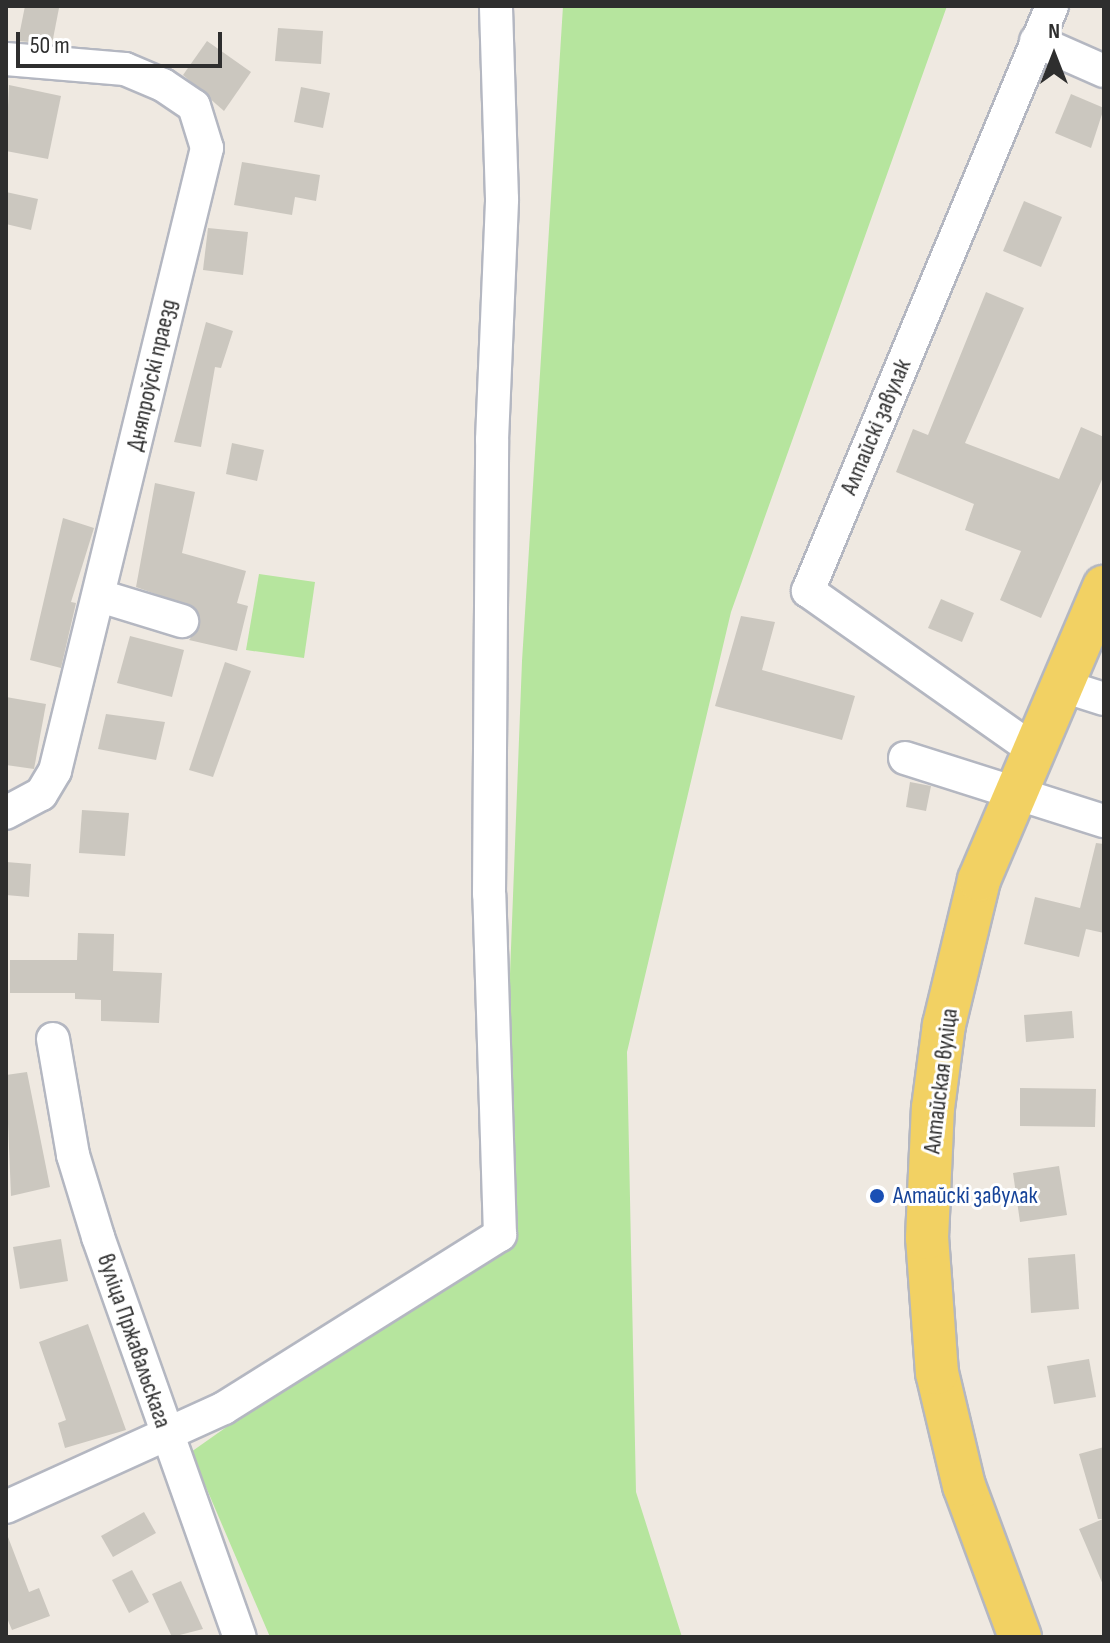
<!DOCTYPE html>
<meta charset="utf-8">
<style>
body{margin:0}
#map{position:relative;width:1110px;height:1643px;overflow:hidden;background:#efe9e1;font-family:"Sofia Sans Condensed",sans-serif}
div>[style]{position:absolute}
.green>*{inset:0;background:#b6e59e}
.building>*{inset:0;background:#cbc7bf}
.roads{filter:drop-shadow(2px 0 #b4b7c1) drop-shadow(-2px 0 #b4b7c1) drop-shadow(0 2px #b4b7c1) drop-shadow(0 -2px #b4b7c1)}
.minor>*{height:32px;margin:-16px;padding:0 16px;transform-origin:16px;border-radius:16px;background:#fff}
.major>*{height:42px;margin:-21px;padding:0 21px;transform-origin:21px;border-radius:21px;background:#f2d163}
.dots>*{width:22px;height:22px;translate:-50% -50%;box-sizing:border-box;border:4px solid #fff;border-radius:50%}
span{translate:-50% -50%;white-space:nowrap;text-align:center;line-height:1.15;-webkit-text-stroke:6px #fff;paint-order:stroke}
.street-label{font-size:24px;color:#2e2e2e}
.transit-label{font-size:24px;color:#164399}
.left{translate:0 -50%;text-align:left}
.frame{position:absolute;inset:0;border:8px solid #2e2e2e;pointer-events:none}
.north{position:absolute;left:1014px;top:16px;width:80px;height:80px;-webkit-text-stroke:6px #fff;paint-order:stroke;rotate:0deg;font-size:22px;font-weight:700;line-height:32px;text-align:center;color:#2e2e2e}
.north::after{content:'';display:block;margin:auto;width:28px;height:36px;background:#2e2e2e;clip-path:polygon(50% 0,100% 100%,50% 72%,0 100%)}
.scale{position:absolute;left:16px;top:32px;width:206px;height:36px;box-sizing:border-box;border:4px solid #2e2e2e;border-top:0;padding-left:10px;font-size:24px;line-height:28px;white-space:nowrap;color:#2e2e2e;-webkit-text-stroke:6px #fff;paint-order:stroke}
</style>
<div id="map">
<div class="green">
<div style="clip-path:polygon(563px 6px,947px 6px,731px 612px,627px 1052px,636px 1492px,682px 1637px,270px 1637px,191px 1452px,500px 1235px,522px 661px)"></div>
<div style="clip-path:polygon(259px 574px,315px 582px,304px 658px,246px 650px)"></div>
</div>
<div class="building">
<div style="clip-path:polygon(25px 6px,59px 8px,52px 44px,18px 41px)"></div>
<div style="clip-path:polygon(278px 28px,323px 31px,321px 64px,275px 61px)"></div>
<div style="clip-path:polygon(207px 41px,251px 72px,224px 111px,183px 75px)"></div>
<div style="clip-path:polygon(9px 85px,61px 96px,48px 159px,6px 151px)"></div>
<div style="clip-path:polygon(301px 87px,330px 93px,323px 128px,294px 122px)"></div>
<div style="clip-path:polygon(1071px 94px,1104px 108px,1091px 148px,1055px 133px)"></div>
<div style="clip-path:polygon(242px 162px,320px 175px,316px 201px,295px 197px,292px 215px,234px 205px)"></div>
<div style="clip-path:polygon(6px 192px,38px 199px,31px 230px,6px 224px)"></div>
<div style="clip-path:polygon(1024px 201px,1062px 217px,1041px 267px,1003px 251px)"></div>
<div style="clip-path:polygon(208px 228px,248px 232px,243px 275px,203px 270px)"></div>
<div style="clip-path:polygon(986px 292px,1024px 308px,965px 443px,1059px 479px,1081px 427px,1104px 437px,1104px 475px,1041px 618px,1000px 600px,1021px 551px,965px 530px,974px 504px,896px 472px,913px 429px,928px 435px)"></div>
<div style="clip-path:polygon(206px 322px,233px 331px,221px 368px,215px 367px,201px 447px,174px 442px)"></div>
<div style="clip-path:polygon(232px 443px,264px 450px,257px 481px,226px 474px)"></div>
<div style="clip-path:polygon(155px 483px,195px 492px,182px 553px,246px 571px,237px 603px,248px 606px,237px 651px,189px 640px,200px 626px,195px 608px,136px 587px)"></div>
<div style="clip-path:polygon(63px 518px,94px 528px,71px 602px,76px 603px,61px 668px,30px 660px)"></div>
<div style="clip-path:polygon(941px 599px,974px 613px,962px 642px,928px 628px)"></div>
<div style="clip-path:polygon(741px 616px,775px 622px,762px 670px,855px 696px,842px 740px,715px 706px)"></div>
<div style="clip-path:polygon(130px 636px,184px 650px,172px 697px,117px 683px)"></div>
<div style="clip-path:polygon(225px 662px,251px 671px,213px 777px,189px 770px)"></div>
<div style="clip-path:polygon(6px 697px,46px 704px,34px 769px,6px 765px)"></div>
<div style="clip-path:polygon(106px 714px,165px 722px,156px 760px,98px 749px)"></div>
<div style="clip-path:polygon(910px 782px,931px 786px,926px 811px,906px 807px)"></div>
<div style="clip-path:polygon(82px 810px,129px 813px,125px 856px,79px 853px)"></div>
<div style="clip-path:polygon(1096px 843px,1104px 844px,1104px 933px,1086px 929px,1079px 957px,1024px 944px,1035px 897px,1080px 908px)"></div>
<div style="clip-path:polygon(6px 862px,31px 864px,29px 897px,6px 895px)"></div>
<div style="clip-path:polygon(78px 933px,114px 934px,113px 971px,162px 973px,159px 1023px,101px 1021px,101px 1000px,75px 999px,75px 993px,10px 993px,10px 960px,77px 960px)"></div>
<div style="clip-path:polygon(1072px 1011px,1074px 1038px,1026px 1042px,1024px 1015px)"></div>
<div style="clip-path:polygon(27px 1072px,50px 1187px,11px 1196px,6px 1075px)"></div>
<div style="clip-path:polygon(1020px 1088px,1096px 1089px,1095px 1127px,1020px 1126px)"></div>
<div style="clip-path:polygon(1059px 1166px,1067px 1215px,1020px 1222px,1013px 1173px)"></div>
<div style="clip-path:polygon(61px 1239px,68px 1281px,20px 1289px,13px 1247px)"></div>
<div style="clip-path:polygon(1075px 1254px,1079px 1309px,1031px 1313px,1028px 1258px)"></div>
<div style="clip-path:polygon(88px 1324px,126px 1430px,65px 1448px,58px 1423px,66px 1420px,39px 1342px)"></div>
<div style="clip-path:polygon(1089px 1359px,1096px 1397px,1054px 1404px,1047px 1366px)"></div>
<div style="clip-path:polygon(1104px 1447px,1104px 1587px,1079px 1529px,1103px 1519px,1098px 1519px,1079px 1454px)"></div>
<div style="clip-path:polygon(144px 1512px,156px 1533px,113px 1557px,101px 1536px)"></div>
<div style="clip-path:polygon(8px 1537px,29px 1592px,39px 1588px,50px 1616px,12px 1630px,6px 1616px)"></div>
<div style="clip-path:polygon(132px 1570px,149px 1602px,129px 1613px,112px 1580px)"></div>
<div style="clip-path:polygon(181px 1581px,203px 1629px,172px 1637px,152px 1594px)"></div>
</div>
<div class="roads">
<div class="minor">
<div style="left:1036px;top:41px;width:74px;rotate:23.8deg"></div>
<div style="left:6px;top:59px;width:119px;rotate:4.8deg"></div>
<div style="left:125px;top:69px;width:41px;rotate:22.8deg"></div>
<div style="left:163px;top:85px;width:37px;rotate:34deg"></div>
<div style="left:194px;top:106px;width:44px;rotate:72.8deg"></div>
<div style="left:207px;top:148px;width:641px;rotate:103.71deg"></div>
<div style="left:55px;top:771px;width:27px;rotate:121deg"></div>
<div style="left:41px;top:794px;width:40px;rotate:152deg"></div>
<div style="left:100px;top:596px;width:86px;rotate:17deg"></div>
<div style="left:1063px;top:686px;width:43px;rotate:17.6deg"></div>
<div style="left:1035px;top:751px;width:278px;rotate:-144.8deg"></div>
<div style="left:808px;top:591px;width:634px;rotate:-67.36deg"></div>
<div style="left:905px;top:758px;width:209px;rotate:17.6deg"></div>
<div style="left:53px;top:1039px;width:118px;rotate:80.2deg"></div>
<div style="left:73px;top:1155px;width:86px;rotate:73deg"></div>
<div style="left:98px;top:1237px;width:424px;rotate:70.5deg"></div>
<div style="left:6px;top:1507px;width:239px;rotate:-24.4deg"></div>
<div style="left:224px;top:1408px;width:326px;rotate:-32.1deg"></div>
<div style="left:500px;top:1235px;width:341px;rotate:-91.8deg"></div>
<div style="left:489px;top:894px;width:454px;rotate:-89.6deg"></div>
<div style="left:492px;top:440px;width:241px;rotate:-87.6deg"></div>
<div style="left:502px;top:199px;width:193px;rotate:-91.8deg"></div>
</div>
<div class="major">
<div style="left:1020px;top:1637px;width:161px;rotate:-110.3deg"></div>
<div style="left:964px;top:1486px;width:116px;rotate:-103.4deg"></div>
<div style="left:937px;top:1373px;width:135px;rotate:-94.2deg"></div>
<div style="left:927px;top:1238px;width:130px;rotate:-87.4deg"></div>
<div style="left:933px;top:1108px;width:84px;rotate:-82.5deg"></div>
<div style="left:944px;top:1025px;width:149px;rotate:-76.4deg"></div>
<div style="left:979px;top:880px;width:319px;rotate:-66.9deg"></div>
</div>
</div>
<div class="dots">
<div style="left:877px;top:1196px;background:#1a4fb4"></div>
</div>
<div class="street-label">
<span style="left:152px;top:375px;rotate:-77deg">Дняпроўскі праезд</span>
<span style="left:876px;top:427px;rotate:-67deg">Алтайскі завулак</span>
<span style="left:941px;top:1081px;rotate:-83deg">Алтайская вуліца</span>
<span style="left:134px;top:1341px;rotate:71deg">вуліца Пржавальскага</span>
</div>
<div class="transit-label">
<span class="left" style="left:893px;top:1196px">Алтайскі завулак</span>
</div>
<div class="frame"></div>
<div class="north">N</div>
<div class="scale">50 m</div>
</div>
